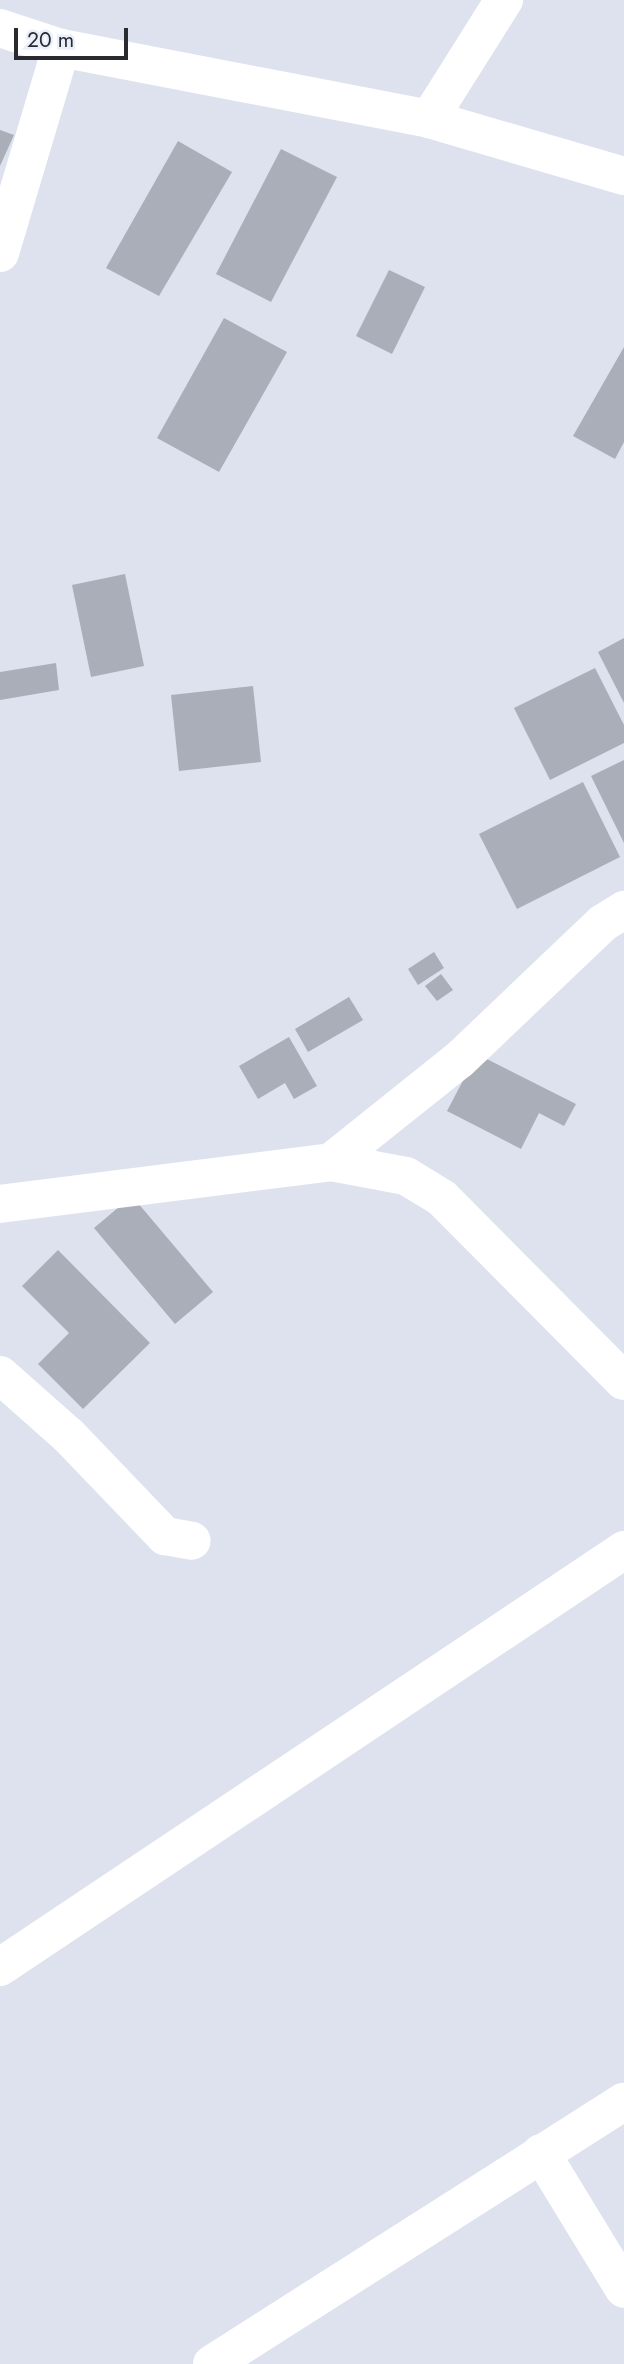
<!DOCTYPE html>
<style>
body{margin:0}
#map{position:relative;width:624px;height:2364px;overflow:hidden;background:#dde2ee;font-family:Jost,sans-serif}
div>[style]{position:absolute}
.building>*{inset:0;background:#a9aeb9}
.minor>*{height:38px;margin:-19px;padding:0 19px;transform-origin:19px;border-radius:19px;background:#fff}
span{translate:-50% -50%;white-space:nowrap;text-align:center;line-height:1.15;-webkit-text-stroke:5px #eaf0fb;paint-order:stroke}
.scale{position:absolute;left:14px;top:28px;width:114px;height:32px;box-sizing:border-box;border:4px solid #292b2f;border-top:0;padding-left:9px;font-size:21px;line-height:24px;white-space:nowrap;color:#292b2f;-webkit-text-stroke:5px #eaf0fb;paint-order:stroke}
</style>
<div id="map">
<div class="building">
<div style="clip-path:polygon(0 130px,14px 135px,0 166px)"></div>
<div style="clip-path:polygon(178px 141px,232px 172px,159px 296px,106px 268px)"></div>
<div style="clip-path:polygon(281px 149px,337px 177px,271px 302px,216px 274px)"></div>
<div style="clip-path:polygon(389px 270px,425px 287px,392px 354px,356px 336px)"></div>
<div style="clip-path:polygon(224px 318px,287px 352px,219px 472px,157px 438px)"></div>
<div style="clip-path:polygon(624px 347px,624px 442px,615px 459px,573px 436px)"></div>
<div style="clip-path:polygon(125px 574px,144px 666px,91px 677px,72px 585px)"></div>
<div style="clip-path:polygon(624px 638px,624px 703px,598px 652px)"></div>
<div style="clip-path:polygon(56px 663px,59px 690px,0 700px,0 672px)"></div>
<div style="clip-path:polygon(595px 668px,624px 725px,624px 743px,550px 780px,514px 708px)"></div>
<div style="clip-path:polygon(253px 686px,261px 762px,179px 771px,171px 695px)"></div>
<div style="clip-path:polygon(624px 760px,624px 843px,591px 776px)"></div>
<div style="clip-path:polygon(583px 782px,620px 857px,517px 909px,479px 834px)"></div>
<div style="clip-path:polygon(434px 952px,444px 968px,418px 985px,408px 969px)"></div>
<div style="clip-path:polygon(441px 974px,453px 990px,437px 1001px,425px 986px)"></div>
<div style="clip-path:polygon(349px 997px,363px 1020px,308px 1052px,295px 1029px)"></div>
<div style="clip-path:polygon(289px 1037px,317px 1086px,294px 1099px,285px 1083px,258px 1099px,239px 1066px)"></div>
<div style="clip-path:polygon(477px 1054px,576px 1104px,564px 1126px,539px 1113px,521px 1149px,447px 1111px)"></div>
<div style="clip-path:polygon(132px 1196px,213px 1292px,175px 1324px,94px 1228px)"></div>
<div style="clip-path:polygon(58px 1250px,150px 1343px,83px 1409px,38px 1364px,69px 1333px,22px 1286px)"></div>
</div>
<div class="minor">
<div style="left:0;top:28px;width:64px;rotate:18.2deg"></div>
<div style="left:61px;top:48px;width:375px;rotate:10.9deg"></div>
<div style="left:429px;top:119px;width:203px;rotate:16.3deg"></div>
<div style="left:429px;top:119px;width:141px;rotate:-57.8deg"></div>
<div style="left:0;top:253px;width:214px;rotate:-73.4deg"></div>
<div style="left:331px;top:1162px;width:76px;rotate:10.6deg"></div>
<div style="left:406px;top:1176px;width:42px;rotate:31.4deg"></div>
<div style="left:442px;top:1198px;width:258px;rotate:45.2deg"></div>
<div style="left:0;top:1204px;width:334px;rotate:-7.2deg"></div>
<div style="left:331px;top:1162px;width:164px;rotate:-38.6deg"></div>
<div style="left:459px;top:1060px;width:199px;rotate:-43.6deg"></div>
<div style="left:603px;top:923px;width:25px;rotate:-32deg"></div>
<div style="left:0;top:1375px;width:92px;rotate:41.5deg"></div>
<div style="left:69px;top:1436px;width:139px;rotate:46.2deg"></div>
<div style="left:165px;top:1536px;width:27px;rotate:10deg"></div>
<div style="left:0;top:1967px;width:751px;rotate:-33.75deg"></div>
<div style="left:541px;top:2153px;width:159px;rotate:58.6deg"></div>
<div style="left:212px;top:2364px;width:488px;rotate:-32.5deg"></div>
</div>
<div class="scale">20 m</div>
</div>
